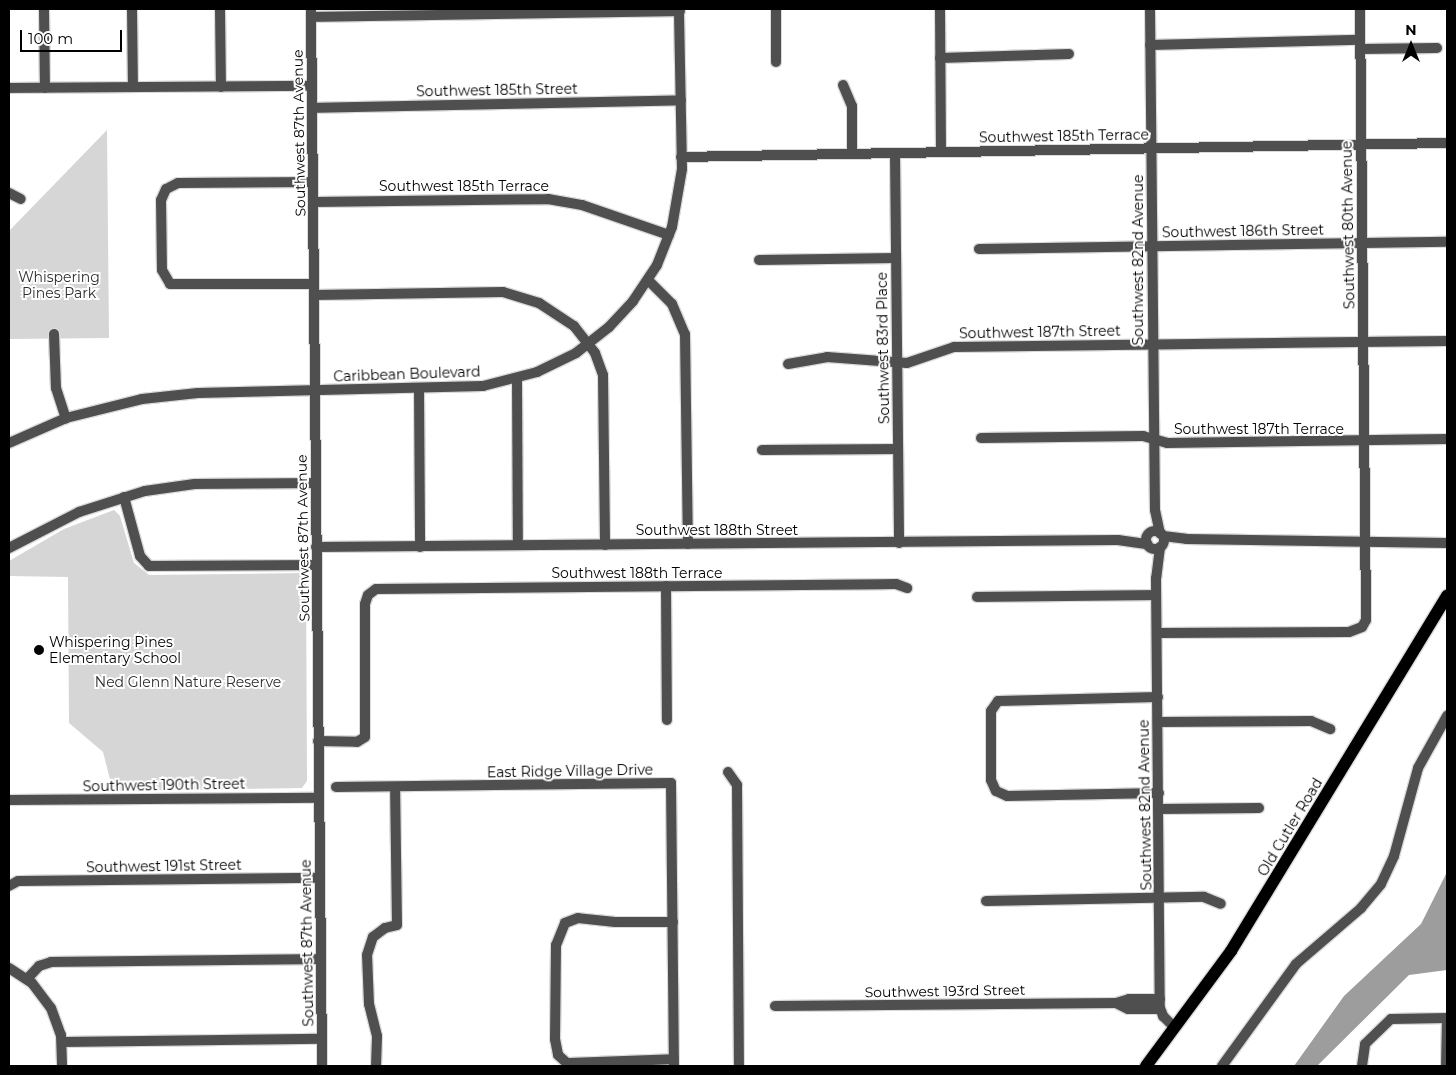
<!DOCTYPE html>
<style>
body{margin:0}
#map{position:relative;width:1456px;height:1075px;overflow:hidden;background:#fff;font-family:Montserrat,sans-serif}
div>[style]{position:absolute}
.green>*{inset:0;background:#d6d6d6}
.water>*{inset:0;background:#9d9d9d}
.roads{filter:drop-shadow(1px 0 #dbdbdb) drop-shadow(-1px 0 #dbdbdb) drop-shadow(0 1px #dbdbdb) drop-shadow(0 -1px #dbdbdb)}
.minor>*{height:10px;margin:-5px;padding:0 5px;transform-origin:5px;border-radius:5px;background:#4f4f4f}
.minor>.ring{margin:-5px;padding:0;box-sizing:content-box;background:none;border:10px solid #4f4f4f;border-radius:50%}
.major>*{height:12px;margin:-6px;padding:0 6px;transform-origin:6px;border-radius:6px;background:#000}
.dots>*{width:14px;height:14px;translate:-50% -50%;box-sizing:border-box;border:2px solid #fff;border-radius:50%}
span{translate:-50% -50%;white-space:nowrap;text-align:center;line-height:1.15;-webkit-text-stroke:4px #fff;paint-order:stroke}
.street-label{font-size:14px;color:#000}
.park-label{font-size:14px;color:#2d2d2d}
.poi-label{font-size:14px;color:#000}
.left{translate:0 -50%;text-align:left}
.frame{position:absolute;inset:0;border:10px solid #000;pointer-events:none}
.north{position:absolute;left:1386px;top:20px;width:50px;height:50px;-webkit-text-stroke:4px #fff;paint-order:stroke;rotate:0deg;font-size:14px;font-weight:700;line-height:20px;text-align:center;color:#000}
.north::after{content:'';display:block;margin:auto;width:18px;height:22px;background:#000;clip-path:polygon(50% 0,100% 100%,50% 72%,0 100%)}
.scale{position:absolute;left:20px;top:30px;width:102px;height:22px;box-sizing:border-box;border:2px solid #000;border-top:0;padding-left:6px;font-size:15px;line-height:18px;white-space:nowrap;color:#000;-webkit-text-stroke:4px #fff;paint-order:stroke}
</style>
<div id="map">
<div class="green">
<div style="clip-path:polygon(107px 130px,109px 338px,9px 339px,9px 231px)"></div>
<div style="clip-path:polygon(114px 510px,120px 516px,134px 563px,149px 575px,306px 573px,307px 781px,302px 788px,113px 791px,103px 752px,69px 723px,68px 577px,9px 576px,9px 561px,64px 529px)"></div>
</div>
<div class="water">
<div style="clip-path:polygon(1447px 872px,1447px 970px,1409px 975px,1317px 1066px,1294px 1066px,1344px 996px,1421px 924px)"></div>
</div>
<div class="roads">
<div class="minor">
<div style="left:44px;top:9px;width:79px;rotate:89.3deg"></div>
<div style="left:132px;top:9px;width:78px;rotate:89.3deg"></div>
<div style="left:220px;top:9px;width:78px;rotate:89.3deg"></div>
<div style="left:311px;top:9px;width:1057px;rotate:89.4deg"></div>
<div style="left:776px;top:9px;width:53px;rotate:90deg"></div>
<div style="left:940px;top:9px;width:143px;rotate:89.6deg"></div>
<div style="left:1150px;top:9px;width:501px;rotate:89.43deg"></div>
<div style="left:1155px;top:510px;width:24px;rotate:78deg"></div>
<div style="left:311px;top:17px;width:369px;rotate:-0.9deg"></div>
<div style="left:1150px;top:45px;width:210px;rotate:-1.4deg"></div>
<div style="left:1360px;top:49px;width:77px;rotate:-0.7deg"></div>
<div style="left:940px;top:58px;width:129px;rotate:-1.8deg"></div>
<div style="left:843px;top:85px;width:23px;rotate:67deg"></div>
<div style="left:852px;top:106px;width:48px;rotate:90deg"></div>
<div style="left:9px;top:88px;width:303px;rotate:-0.4deg"></div>
<div style="left:312px;top:108px;width:369px;rotate:-1.2deg"></div>
<div style="left:895px;top:153px;width:390px;rotate:89.4deg"></div>
<div style="left:681px;top:157px;width:766px;rotate:-1.05deg"></div>
<div style="left:313px;top:182px;width:135px;rotate:179.6deg"></div>
<div style="left:178px;top:183px;width:13px;rotate:153deg"></div>
<div style="left:166px;top:189px;width:12px;rotate:114deg"></div>
<div style="left:161px;top:200px;width:70px;rotate:89.2deg"></div>
<div style="left:162px;top:270px;width:16px;rotate:60deg"></div>
<div style="left:170px;top:284px;width:144px"></div>
<div style="left:9px;top:193px;width:13px;rotate:27deg"></div>
<div style="left:313px;top:202px;width:235px;rotate:-0.7deg"></div>
<div style="left:548px;top:199px;width:35px;rotate:10deg"></div>
<div style="left:582px;top:205px;width:92px;rotate:19deg"></div>
<div style="left:979px;top:249px;width:468px;rotate:-0.9deg"></div>
<div style="left:759px;top:260px;width:137px;rotate:-0.8deg"></div>
<div style="left:648px;top:280px;width:34px;rotate:45deg"></div>
<div style="left:672px;top:304px;width:33px;rotate:67deg"></div>
<div style="left:685px;top:334px;width:210px;rotate:89.2deg"></div>
<div style="left:314px;top:295px;width:189px;rotate:-0.9deg"></div>
<div style="left:503px;top:292px;width:38px;rotate:17deg"></div>
<div style="left:539px;top:303px;width:42px;rotate:33.3deg"></div>
<div style="left:574px;top:326px;width:34px;rotate:52deg"></div>
<div style="left:595px;top:353px;width:23px;rotate:70deg"></div>
<div style="left:603px;top:375px;width:170px;rotate:89.3deg"></div>
<div style="left:54px;top:334px;width:54px;rotate:87.9deg"></div>
<div style="left:56px;top:388px;width:32px;rotate:72deg"></div>
<div style="left:788px;top:364px;width:40px;rotate:-10deg"></div>
<div style="left:827px;top:357px;width:80px;rotate:4.3deg"></div>
<div style="left:907px;top:363px;width:50px;rotate:-18.8deg"></div>
<div style="left:954px;top:347px;width:493px;rotate:-0.7deg"></div>
<div style="left:517px;top:379px;width:166px;rotate:89.7deg"></div>
<div style="left:419px;top:389px;width:158px;rotate:89.6deg"></div>
<div style="left:981px;top:438px;width:162px;rotate:-0.7deg"></div>
<div style="left:1143px;top:436px;width:25px;rotate:16deg"></div>
<div style="left:1167px;top:443px;width:280px;rotate:-0.8deg"></div>
<div style="left:9px;top:443px;width:62px;rotate:-23.7deg"></div>
<div style="left:66px;top:418px;width:78px;rotate:-14deg"></div>
<div style="left:142px;top:399px;width:56px;rotate:-6.1deg"></div>
<div style="left:198px;top:393px;width:285px;rotate:-1.4deg"></div>
<div style="left:483px;top:386px;width:56px;rotate:-14.5deg"></div>
<div style="left:537px;top:372px;width:43px;rotate:-26deg"></div>
<div style="left:576px;top:353px;width:42px;rotate:-38.2deg"></div>
<div style="left:609px;top:327px;width:35px;rotate:-47deg"></div>
<div style="left:633px;top:301px;width:43px;rotate:-56.3deg"></div>
<div style="left:657px;top:265px;width:41px;rotate:-68.5deg"></div>
<div style="left:672px;top:227px;width:59px;rotate:-80.2deg"></div>
<div style="left:682px;top:169px;width:160px;rotate:-91.1deg"></div>
<div style="left:762px;top:450px;width:136px;rotate:-0.4deg"></div>
<div style="left:124px;top:497px;width:61px;rotate:74.8deg"></div>
<div style="left:140px;top:556px;width:13px;rotate:48deg"></div>
<div style="left:149px;top:566px;width:168px;rotate:-0.3deg"></div>
<div class="ring" style="left:1146px;top:531px;width:8px;height:8px"></div>
<div style="left:1163px;top:536px;width:23px;rotate:7deg"></div>
<div style="left:1186px;top:539px;width:261px;rotate:0.9deg"></div>
<div style="left:316px;top:547px;width:802px;rotate:-0.5deg"></div>
<div style="left:1118px;top:540px;width:30px;rotate:8deg"></div>
<div style="left:1160px;top:547px;width:31px;rotate:97deg"></div>
<div style="left:1156px;top:578px;width:430px;rotate:89.5deg"></div>
<div style="left:1160px;top:1008px;width:9px;rotate:69deg"></div>
<div style="left:1163px;top:1016px;width:16px;rotate:45deg"></div>
<div style="left:9px;top:548px;width:79px;rotate:-27.2deg"></div>
<div style="left:79px;top:512px;width:69px;rotate:-17.7deg"></div>
<div style="left:145px;top:491px;width:50px;rotate:-8deg"></div>
<div style="left:195px;top:484px;width:121px;rotate:-0.5deg"></div>
<div style="left:666px;top:586px;width:134px;rotate:89.6deg"></div>
<div style="left:977px;top:597px;width:179px;rotate:-0.6deg"></div>
<div style="left:1157px;top:633px;width:192px;rotate:-0.3deg"></div>
<div style="left:1349px;top:632px;width:14px;rotate:-21deg"></div>
<div style="left:1362px;top:627px;width:8px;rotate:-60deg"></div>
<div style="left:1366px;top:620px;width:611px;rotate:-90.56deg"></div>
<div style="left:1158px;top:697px;width:160px;rotate:178.6deg"></div>
<div style="left:998px;top:701px;width:12px;rotate:125deg"></div>
<div style="left:991px;top:711px;width:69px;rotate:90deg"></div>
<div style="left:991px;top:780px;width:12px;rotate:66deg"></div>
<div style="left:996px;top:791px;width:12px;rotate:24deg"></div>
<div style="left:1007px;top:796px;width:152px;rotate:-1.1deg"></div>
<div style="left:1158px;top:722px;width:153px;rotate:-0.4deg"></div>
<div style="left:1311px;top:721px;width:21px;rotate:23deg"></div>
<div style="left:318px;top:741px;width:39px;rotate:1deg"></div>
<div style="left:357px;top:742px;width:9px;rotate:-32deg"></div>
<div style="left:365px;top:737px;width:133px;rotate:-90deg"></div>
<div style="left:365px;top:604px;width:9px;rotate:-72deg"></div>
<div style="left:368px;top:595px;width:10px;rotate:-37deg"></div>
<div style="left:376px;top:589px;width:520px;rotate:-0.55deg"></div>
<div style="left:896px;top:584px;width:12px;rotate:20deg"></div>
<div style="left:728px;top:772px;width:16px;rotate:55deg"></div>
<div style="left:737px;top:785px;width:281px;rotate:89.6deg"></div>
<div style="left:336px;top:787px;width:335px;rotate:-0.7deg"></div>
<div style="left:671px;top:783px;width:283px;rotate:89.4deg"></div>
<div style="left:9px;top:800px;width:310px;rotate:-0.4deg"></div>
<div style="left:1159px;top:809px;width:100px;rotate:-0.6deg"></div>
<div style="left:9px;top:886px;width:10px;rotate:-29deg"></div>
<div style="left:18px;top:881px;width:302px;rotate:-0.6deg"></div>
<div style="left:986px;top:901px;width:218px;rotate:-1.1deg"></div>
<div style="left:1204px;top:897px;width:18px;rotate:22deg"></div>
<div style="left:673px;top:922px;width:58px;rotate:180deg"></div>
<div style="left:615px;top:922px;width:37px;rotate:-174deg"></div>
<div style="left:578px;top:918px;width:14px;rotate:159deg"></div>
<div style="left:565px;top:923px;width:24px;rotate:112deg"></div>
<div style="left:556px;top:945px;width:94px;rotate:90.6deg"></div>
<div style="left:555px;top:1039px;width:16px;rotate:79deg"></div>
<div style="left:558px;top:1055px;width:12px;rotate:42deg"></div>
<div style="left:567px;top:1063px;width:107px;rotate:-2.1deg"></div>
<div style="left:9px;top:968px;width:27px;rotate:33deg"></div>
<div style="left:32px;top:983px;width:31px;rotate:53deg"></div>
<div style="left:51px;top:1008px;width:29px;rotate:70deg"></div>
<div style="left:61px;top:1035px;width:31px;rotate:88deg"></div>
<div style="left:27px;top:979px;width:18px;rotate:-47deg"></div>
<div style="left:39px;top:966px;width:13px;rotate:-18deg"></div>
<div style="left:51px;top:962px;width:270px;rotate:-0.6deg"></div>
<div style="left:1116px;top:1003px;width:13px;rotate:27deg"></div>
<div style="left:1128px;top:1009px;width:32px"></div>
<div style="left:775px;top:1006px;width:341px;rotate:-0.5deg"></div>
<div style="left:1116px;top:1003px;width:14px;rotate:-17deg"></div>
<div style="left:1129px;top:999px;width:31px"></div>
<div style="left:62px;top:1042px;width:260px;rotate:-0.7deg"></div>
<div style="left:376px;top:1066px;width:30px;rotate:-88deg"></div>
<div style="left:377px;top:1036px;width:33px;rotate:-104deg"></div>
<div style="left:369px;top:1004px;width:49px;rotate:-92.3deg"></div>
<div style="left:367px;top:955px;width:19px;rotate:-72deg"></div>
<div style="left:373px;top:937px;width:15px;rotate:-37deg"></div>
<div style="left:385px;top:928px;width:12px;rotate:-14deg"></div>
<div style="left:397px;top:925px;width:138px;rotate:-90.8deg"></div>
<div style="left:1222px;top:1066px;width:126px;rotate:-54deg"></div>
<div style="left:1296px;top:964px;width:86px;rotate:-40.7deg"></div>
<div style="left:1361px;top:908px;width:31px;rotate:-50deg"></div>
<div style="left:1381px;top:884px;width:31px;rotate:-65deg"></div>
<div style="left:1394px;top:856px;width:91px;rotate:-74.7deg"></div>
<div style="left:1418px;top:768px;width:60px;rotate:-60.9deg"></div>
<div style="left:1362px;top:1066px;width:22px;rotate:-82deg"></div>
<div style="left:1365px;top:1044px;width:36px;rotate:-44deg"></div>
<div style="left:1391px;top:1019px;width:56px;rotate:-1deg"></div>
<div style="left:1446px;top:1066px;width:48px;rotate:-88.8deg"></div>
</div>
<div class="major">
<div style="left:1146px;top:1066px;width:143px;rotate:-53.5deg"></div>
<div style="left:1231px;top:951px;width:416px;rotate:-58.7deg"></div>
</div>
</div>
<div class="dots">
<div style="left:39px;top:650px;background:#000"></div>
</div>
<div class="street-label">
<span style="left:497px;top:90px;rotate:-1deg">Southwest 185th Street</span>
<span style="left:299px;top:133px;rotate:-91deg">Southwest 87th Avenue</span>
<span style="left:1064px;top:136px;rotate:-1deg">Southwest 185th Terrace</span>
<span style="left:464px;top:186px">Southwest 185th Terrace</span>
<span style="left:1348px;top:225px;rotate:-91deg">Southwest 80th Avenue</span>
<span style="left:1243px;top:231px;rotate:-1deg">Southwest 186th Street</span>
<span style="left:1138px;top:260px;rotate:-90deg">Southwest 82nd Avenue</span>
<span style="left:1040px;top:332px;rotate:-1deg">Southwest 187th Street</span>
<span style="left:883px;top:348px;rotate:-91deg">Southwest 83rd Place</span>
<span style="left:407px;top:374px;rotate:-2deg">Caribbean Boulevard</span>
<span style="left:1259px;top:429px">Southwest 187th Terrace</span>
<span style="left:717px;top:530px">Southwest 188th Street</span>
<span style="left:303px;top:538px;rotate:-91deg">Southwest 87th Avenue</span>
<span style="left:637px;top:573px">Southwest 188th Terrace</span>
<span style="left:570px;top:771px;rotate:-1deg">East Ridge Village Drive</span>
<span style="left:164px;top:785px;rotate:-1deg">Southwest 190th Street</span>
<span style="left:1145px;top:805px;rotate:-91deg">Southwest 82nd Avenue</span>
<span style="left:1290px;top:827px;rotate:-59deg">Old Cutler Road</span>
<span style="left:164px;top:866px;rotate:-1deg">Southwest 191st Street</span>
<span style="left:307px;top:943px;rotate:-91deg">Southwest 87th Avenue</span>
<span style="left:945px;top:991px;rotate:-1deg">Southwest 193rd Street</span>
</div>
<div class="park-label">
<span style="left:59px;top:285px">Whispering<br>Pines Park</span>
<span style="left:188px;top:682px">Ned Glenn Nature Reserve</span>
</div>
<div class="poi-label">
<span class="left" style="left:49px;top:650px">Whispering Pines<br>Elementary School</span>
</div>
<div class="frame"></div>
<div class="north">N</div>
<div class="scale">100 m</div>
</div>
